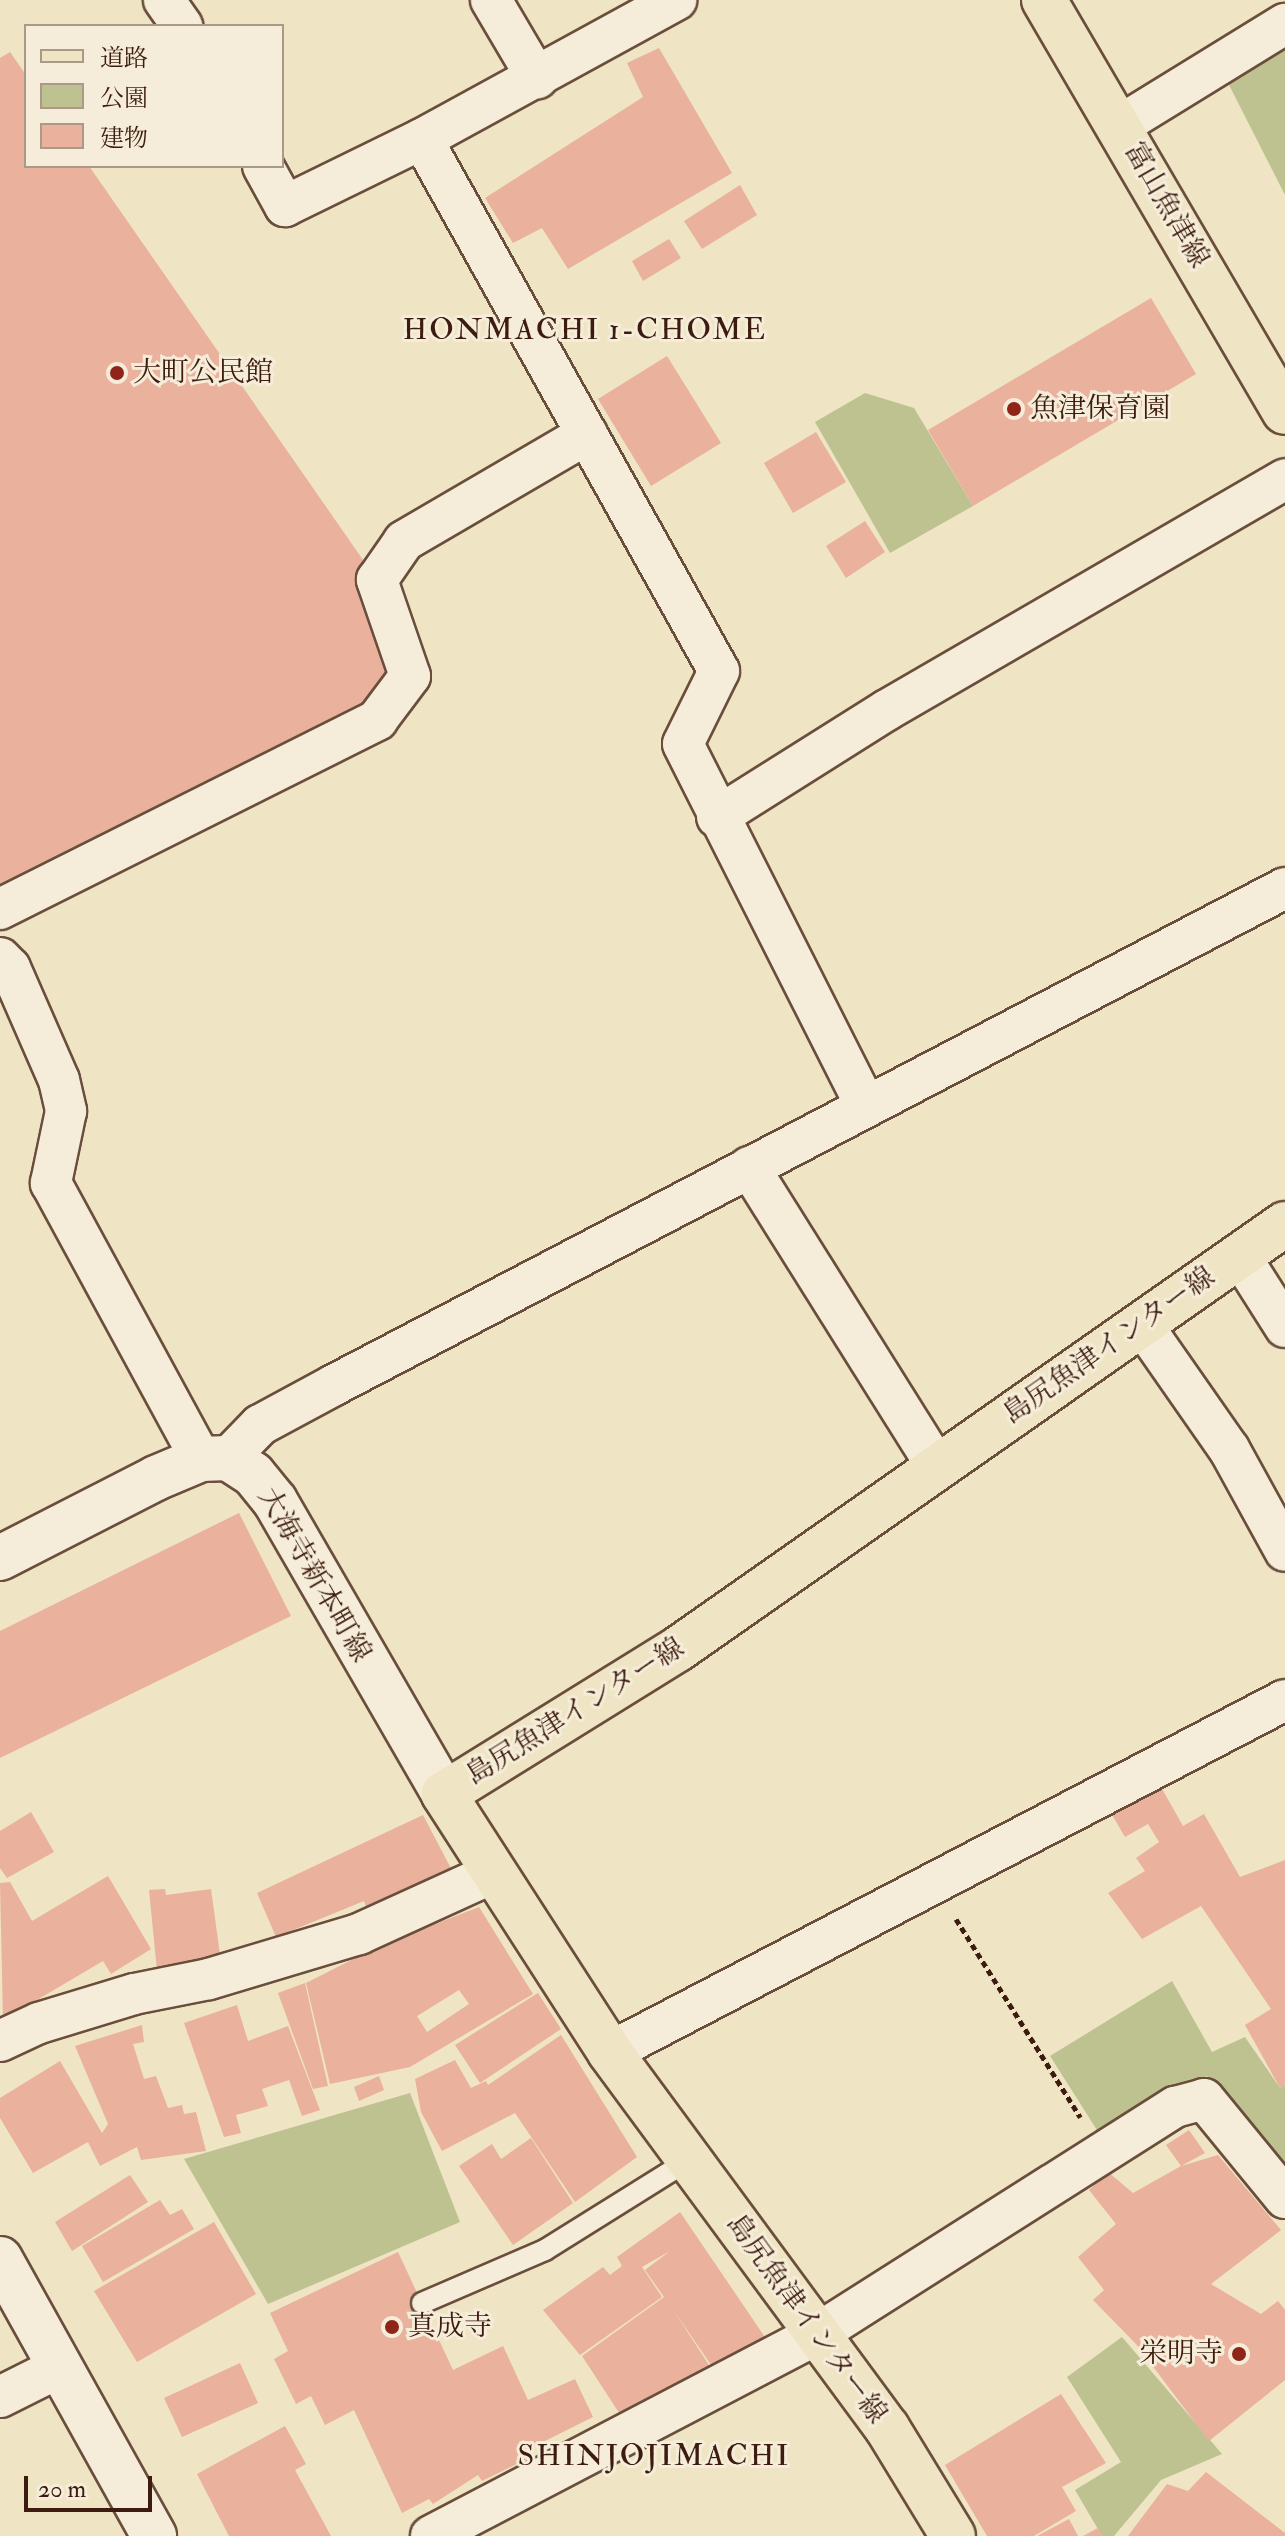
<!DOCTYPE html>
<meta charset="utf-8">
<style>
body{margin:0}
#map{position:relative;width:1285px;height:2536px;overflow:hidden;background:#efe4c4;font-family:"IM FELL Double Pica","Noto Serif JP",serif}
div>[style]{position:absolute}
.green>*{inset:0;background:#bec290}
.building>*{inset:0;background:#eab19d}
.path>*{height:5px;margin-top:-2.5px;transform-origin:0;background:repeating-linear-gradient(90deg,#3d1c0f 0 6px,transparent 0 10px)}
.roads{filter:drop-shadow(2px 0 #6a4e3c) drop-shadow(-2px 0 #6a4e3c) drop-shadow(0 2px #6a4e3c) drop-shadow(0 -2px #6a4e3c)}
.lane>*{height:20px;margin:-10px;padding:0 10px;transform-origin:10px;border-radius:10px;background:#f5edd9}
.street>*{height:40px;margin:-20px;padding:0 20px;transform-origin:20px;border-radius:20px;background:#f5edd9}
.secondary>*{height:44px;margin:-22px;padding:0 22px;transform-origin:22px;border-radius:22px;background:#f5edd9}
.primary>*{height:44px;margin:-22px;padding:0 22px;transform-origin:22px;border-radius:22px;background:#efe4c4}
.dots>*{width:22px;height:22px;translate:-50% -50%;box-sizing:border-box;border:4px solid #f5edd9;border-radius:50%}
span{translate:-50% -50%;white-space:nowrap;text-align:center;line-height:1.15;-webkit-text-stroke:6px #f5edd9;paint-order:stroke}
.street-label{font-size:28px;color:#3d1c0f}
.poi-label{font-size:28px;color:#3d1c0f}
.left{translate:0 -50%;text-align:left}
.right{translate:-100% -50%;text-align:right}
.neighbourhood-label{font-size:30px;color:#3d1c0f;letter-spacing:2px}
.legend{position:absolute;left:24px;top:24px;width:260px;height:144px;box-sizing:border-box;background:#f5edd9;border:2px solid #ab9988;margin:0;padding:10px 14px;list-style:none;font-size:24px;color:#3d1c0f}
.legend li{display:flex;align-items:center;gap:16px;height:40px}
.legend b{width:40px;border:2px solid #ab9988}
.scale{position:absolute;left:24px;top:2476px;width:128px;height:36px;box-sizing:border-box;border:4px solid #3d1c0f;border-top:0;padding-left:10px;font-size:24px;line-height:28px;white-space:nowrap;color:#3d1c0f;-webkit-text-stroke:6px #f5edd9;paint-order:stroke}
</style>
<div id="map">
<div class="green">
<div style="clip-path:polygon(1285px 49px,1285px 195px,1227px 81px)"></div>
<div style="clip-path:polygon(865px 393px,914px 408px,973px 506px,890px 553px,815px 422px)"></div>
<div style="clip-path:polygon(1172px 1981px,1212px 2052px,1245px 2037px,1280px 2088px,1285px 2085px,1285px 2164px,1207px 2076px,1102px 2138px,1050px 2056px)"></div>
<div style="clip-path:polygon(410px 2093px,460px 2222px,268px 2304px,184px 2159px)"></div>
<div style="clip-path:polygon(1122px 2337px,1222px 2454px,1161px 2480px,1114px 2536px,1102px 2536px,1075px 2490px,1121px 2462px,1067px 2377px)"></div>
</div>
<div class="building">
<div style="clip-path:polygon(659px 48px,732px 173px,568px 269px,542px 228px,513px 243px,485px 198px,643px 97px,627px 63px)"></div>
<div style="clip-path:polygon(10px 52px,26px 75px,26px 166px,89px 166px,377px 580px,410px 676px,377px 720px,0 909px,0 58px)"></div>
<div style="clip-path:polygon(740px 185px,757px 215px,702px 249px,684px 221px)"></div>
<div style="clip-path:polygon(669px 239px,681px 258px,643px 281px,632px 261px)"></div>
<div style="clip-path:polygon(1151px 298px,1196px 374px,973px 506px,928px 430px)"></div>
<div style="clip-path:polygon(667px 356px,721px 443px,651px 486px,598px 399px)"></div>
<div style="clip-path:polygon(816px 432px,846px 482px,793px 513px,764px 463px)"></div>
<div style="clip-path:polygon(865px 521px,885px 552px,846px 578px,826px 546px)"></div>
<div style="clip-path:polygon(239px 1513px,291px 1616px,0 1758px,0 1631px)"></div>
<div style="clip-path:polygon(1161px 1787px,1183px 1826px,1204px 1814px,1240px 1877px,1285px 1860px,1285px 2085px,1280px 2088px,1245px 2025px,1271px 2009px,1201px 1906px,1142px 1939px,1108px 1893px,1145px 1871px,1136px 1858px,1159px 1842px,1148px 1824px,1125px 1837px,1111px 1813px)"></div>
<div style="clip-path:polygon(31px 1812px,54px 1852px,7px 1878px,0 1868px,0 1831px)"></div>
<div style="clip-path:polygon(423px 1815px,456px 1878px,419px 1892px,410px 1888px,366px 1907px,364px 1901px,276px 1937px,257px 1893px)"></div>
<div style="clip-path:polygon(108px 1876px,151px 1949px,111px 1974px,103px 1961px,3px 2020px,0 1883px,10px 1882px,32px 1921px)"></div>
<div style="clip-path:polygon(165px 1889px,166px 1895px,211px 1889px,221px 1962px,158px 1981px,149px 1890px)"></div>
<div style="clip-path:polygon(evenodd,479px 1907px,533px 1994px,410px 2067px,330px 2084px,306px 1983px,381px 1945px,479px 1907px,459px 1990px,469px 2004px,427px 2032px,417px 2016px,459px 1990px)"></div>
<div style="clip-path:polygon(305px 1983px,328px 2086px,313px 2089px,278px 1993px)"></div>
<div style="clip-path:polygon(538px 1993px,561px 2029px,480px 2083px,455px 2045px)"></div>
<div style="clip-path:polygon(237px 2005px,248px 2041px,288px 2026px,320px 2110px,302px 2116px,289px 2080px,262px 2089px,268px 2106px,236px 2115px,241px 2133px,224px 2137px,184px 2023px)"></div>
<div style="clip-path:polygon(142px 2025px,144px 2042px,133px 2044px,144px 2079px,156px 2076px,168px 2108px,182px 2105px,184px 2114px,196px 2112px,206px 2151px,141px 2160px,137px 2147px,100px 2166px,88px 2142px,33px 2173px,0 2118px,0 2098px,60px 2061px,102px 2133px,108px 2124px,75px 2046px)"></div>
<div style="clip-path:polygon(561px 2035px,637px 2157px,575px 2202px,515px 2113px,442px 2151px,421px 2112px,415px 2079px,455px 2060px,471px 2088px,486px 2081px,488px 2085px)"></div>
<div style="clip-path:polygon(379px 2076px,384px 2090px,359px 2101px,354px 2087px)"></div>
<div style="clip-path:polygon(1189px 2130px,1205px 2153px,1181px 2166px,1218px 2155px,1281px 2230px,1211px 2284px,1261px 2314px,1278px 2301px,1285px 2310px,1285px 2380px,1209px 2441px,1136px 2344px,1093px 2300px,1104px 2290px,1078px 2257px,1116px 2224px,1089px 2190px,1108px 2172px,1133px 2193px,1181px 2166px,1166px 2145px)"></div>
<div style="clip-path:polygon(531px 2138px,573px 2203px,513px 2245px,459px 2166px,492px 2144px,501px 2159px)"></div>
<div style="clip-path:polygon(130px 2175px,148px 2202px,72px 2251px,55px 2222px)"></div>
<div style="clip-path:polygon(160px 2200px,170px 2215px,182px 2209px,194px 2229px,103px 2282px,82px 2246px)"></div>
<div style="clip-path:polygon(680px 2212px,771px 2346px,718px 2375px,674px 2311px,716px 2376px,627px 2425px,582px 2356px,664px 2297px,645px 2270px,670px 2251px,642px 2267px,662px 2297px,580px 2355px,543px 2310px,603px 2267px,610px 2275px,622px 2266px,617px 2257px)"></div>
<div style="clip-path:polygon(214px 2222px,256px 2294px,137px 2362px,94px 2291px)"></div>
<div style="clip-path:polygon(398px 2252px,453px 2370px,503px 2346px,528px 2400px,575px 2379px,593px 2417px,527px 2450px,529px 2458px,482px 2481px,478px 2475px,433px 2504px,429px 2499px,402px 2513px,354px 2410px,325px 2425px,311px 2396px,296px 2404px,274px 2359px,288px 2351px,270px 2313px)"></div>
<div style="clip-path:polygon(240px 2363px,258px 2403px,182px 2437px,164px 2398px)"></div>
<div style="clip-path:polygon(1061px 2394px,1106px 2463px,1062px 2487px,1076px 2511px,1034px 2536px,987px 2536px,945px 2465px)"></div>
<div style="clip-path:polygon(285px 2426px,306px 2464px,295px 2470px,331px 2536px,229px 2536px,197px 2474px)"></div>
<div style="clip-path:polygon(1206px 2472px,1285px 2533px,1285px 2536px,1128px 2536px,1167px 2484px,1188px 2491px)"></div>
<div style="clip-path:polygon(1069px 2519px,1078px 2536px,1037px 2536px)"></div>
<div style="clip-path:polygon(1098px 2528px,1103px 2536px,1083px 2536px)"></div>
</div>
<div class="path">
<div style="left:956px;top:1919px;width:234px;rotate:57.9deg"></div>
</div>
<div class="roads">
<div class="lane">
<div style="left:422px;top:2303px;width:134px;rotate:-23.3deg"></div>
<div style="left:545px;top:2250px;width:170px;rotate:-32deg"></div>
</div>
<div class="street">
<div style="left:164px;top:0;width:32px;rotate:55deg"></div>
<div style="left:491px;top:0;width:91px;rotate:59.5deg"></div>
<div style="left:1119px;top:126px;width:195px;rotate:-31.6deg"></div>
<div style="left:422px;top:139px;width:609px;rotate:60.83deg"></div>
<div style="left:719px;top:671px;width:81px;rotate:116.3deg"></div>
<div style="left:683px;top:744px;width:404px;rotate:63.2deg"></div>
<div style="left:263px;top:166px;width:46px;rotate:61.2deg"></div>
<div style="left:285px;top:206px;width:153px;rotate:-26.1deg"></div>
<div style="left:422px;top:139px;width:290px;rotate:-28.7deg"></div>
<div style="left:717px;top:817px;width:201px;rotate:-32.2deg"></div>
<div style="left:887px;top:710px;width:460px;rotate:-30.1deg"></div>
<div style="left:0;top:909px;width:422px;rotate:-26.6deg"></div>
<div style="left:377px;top:720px;width:55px;rotate:-53.1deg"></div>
<div style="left:410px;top:676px;width:102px;rotate:-109deg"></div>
<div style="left:377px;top:580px;width:47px;rotate:-55.3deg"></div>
<div style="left:404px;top:541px;width:212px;rotate:-30.3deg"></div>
<div style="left:0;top:958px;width:14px;rotate:45deg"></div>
<div style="left:10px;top:968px;width:122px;rotate:66.4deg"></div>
<div style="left:59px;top:1080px;width:32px;rotate:77deg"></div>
<div style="left:66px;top:1111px;width:74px;rotate:101.8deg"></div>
<div style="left:51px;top:1183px;width:314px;rotate:61.5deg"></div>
<div style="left:749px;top:1167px;width:352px;rotate:57.9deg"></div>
<div style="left:1240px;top:1256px;width:84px;rotate:57.6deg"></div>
<div style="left:1141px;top:1323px;width:154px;rotate:55.1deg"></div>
<div style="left:1229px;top:1449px;width:116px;rotate:61.2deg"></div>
<div style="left:228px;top:1458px;width:46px;rotate:-45.9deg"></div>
<div style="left:260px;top:1425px;width:84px;rotate:-28.4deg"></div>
<div style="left:334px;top:1385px;width:1073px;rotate:-27.59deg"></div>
<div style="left:0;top:2041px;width:43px;rotate:-24.8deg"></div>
<div style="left:39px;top:2023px;width:99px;rotate:-17deg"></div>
<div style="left:134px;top:1994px;width:76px;rotate:-11.3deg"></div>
<div style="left:209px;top:1979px;width:157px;rotate:-16.7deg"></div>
<div style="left:359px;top:1934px;width:149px;rotate:-24.5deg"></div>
<div style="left:610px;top:2052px;width:761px;rotate:-27.54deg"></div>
<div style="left:0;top:2397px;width:67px;rotate:-26.6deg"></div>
<div style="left:431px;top:2536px;width:436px;rotate:-27.6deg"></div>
<div style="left:817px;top:2334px;width:424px;rotate:-32.4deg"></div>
<div style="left:1175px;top:2107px;width:30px;rotate:-15deg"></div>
<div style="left:1204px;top:2099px;width:128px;rotate:50.7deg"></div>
</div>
<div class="secondary">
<div style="left:0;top:1558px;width:175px;rotate:-27.1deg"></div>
<div style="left:156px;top:1478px;width:49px;rotate:-22.9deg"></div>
<div style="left:201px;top:1459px;width:27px;rotate:-2deg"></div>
<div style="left:228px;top:1458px;width:30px;rotate:33deg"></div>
<div style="left:253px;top:1474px;width:35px;rotate:51deg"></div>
<div style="left:275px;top:1501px;width:338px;rotate:60deg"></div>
<div style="left:0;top:2259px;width:317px;rotate:60.9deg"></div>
</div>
<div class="primary">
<div style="left:1044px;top:0;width:477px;rotate:59.7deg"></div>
<div style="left:953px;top:2536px;width:127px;rotate:-121.4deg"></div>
<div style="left:887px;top:2428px;width:467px;rotate:-126.4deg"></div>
<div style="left:610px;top:2052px;width:307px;rotate:-122.8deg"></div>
<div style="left:444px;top:1794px;width:275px;rotate:-31.8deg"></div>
<div style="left:678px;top:1649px;width:741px;rotate:-35deg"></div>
</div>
</div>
<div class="dots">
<div style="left:117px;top:373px;background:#8f2418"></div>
<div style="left:1014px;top:409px;background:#8f2418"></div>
<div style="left:392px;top:2327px;background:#8f2418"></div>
<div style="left:1239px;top:2354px;background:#8f2418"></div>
</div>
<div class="street-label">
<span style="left:1166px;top:205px;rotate:60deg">富山魚津線</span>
<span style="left:1109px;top:1346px;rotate:-35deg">島尻魚津インター線</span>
<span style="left:314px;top:1575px;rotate:60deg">大海寺新本町線</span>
<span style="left:575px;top:1712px;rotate:-32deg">島尻魚津インター線</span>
<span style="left:806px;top:2319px;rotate:54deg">島尻魚津インター線</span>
</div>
<div class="poi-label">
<span class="left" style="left:133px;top:373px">大町公民館</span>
<span class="left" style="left:1030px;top:409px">魚津保育園</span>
<span class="left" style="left:408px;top:2327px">真成寺</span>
<span class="right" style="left:1223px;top:2354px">栄明寺</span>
</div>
<div class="neighbourhood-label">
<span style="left:585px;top:330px">HONMACHI 1-CHOME</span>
<span style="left:654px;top:2456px">SHINJOJIMACHI</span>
</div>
<ul class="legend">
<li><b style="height:10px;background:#efe4c4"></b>道路</li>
<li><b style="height:22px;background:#bec290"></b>公園</li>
<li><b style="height:22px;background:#eab19d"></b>建物</li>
</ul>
<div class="scale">20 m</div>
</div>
